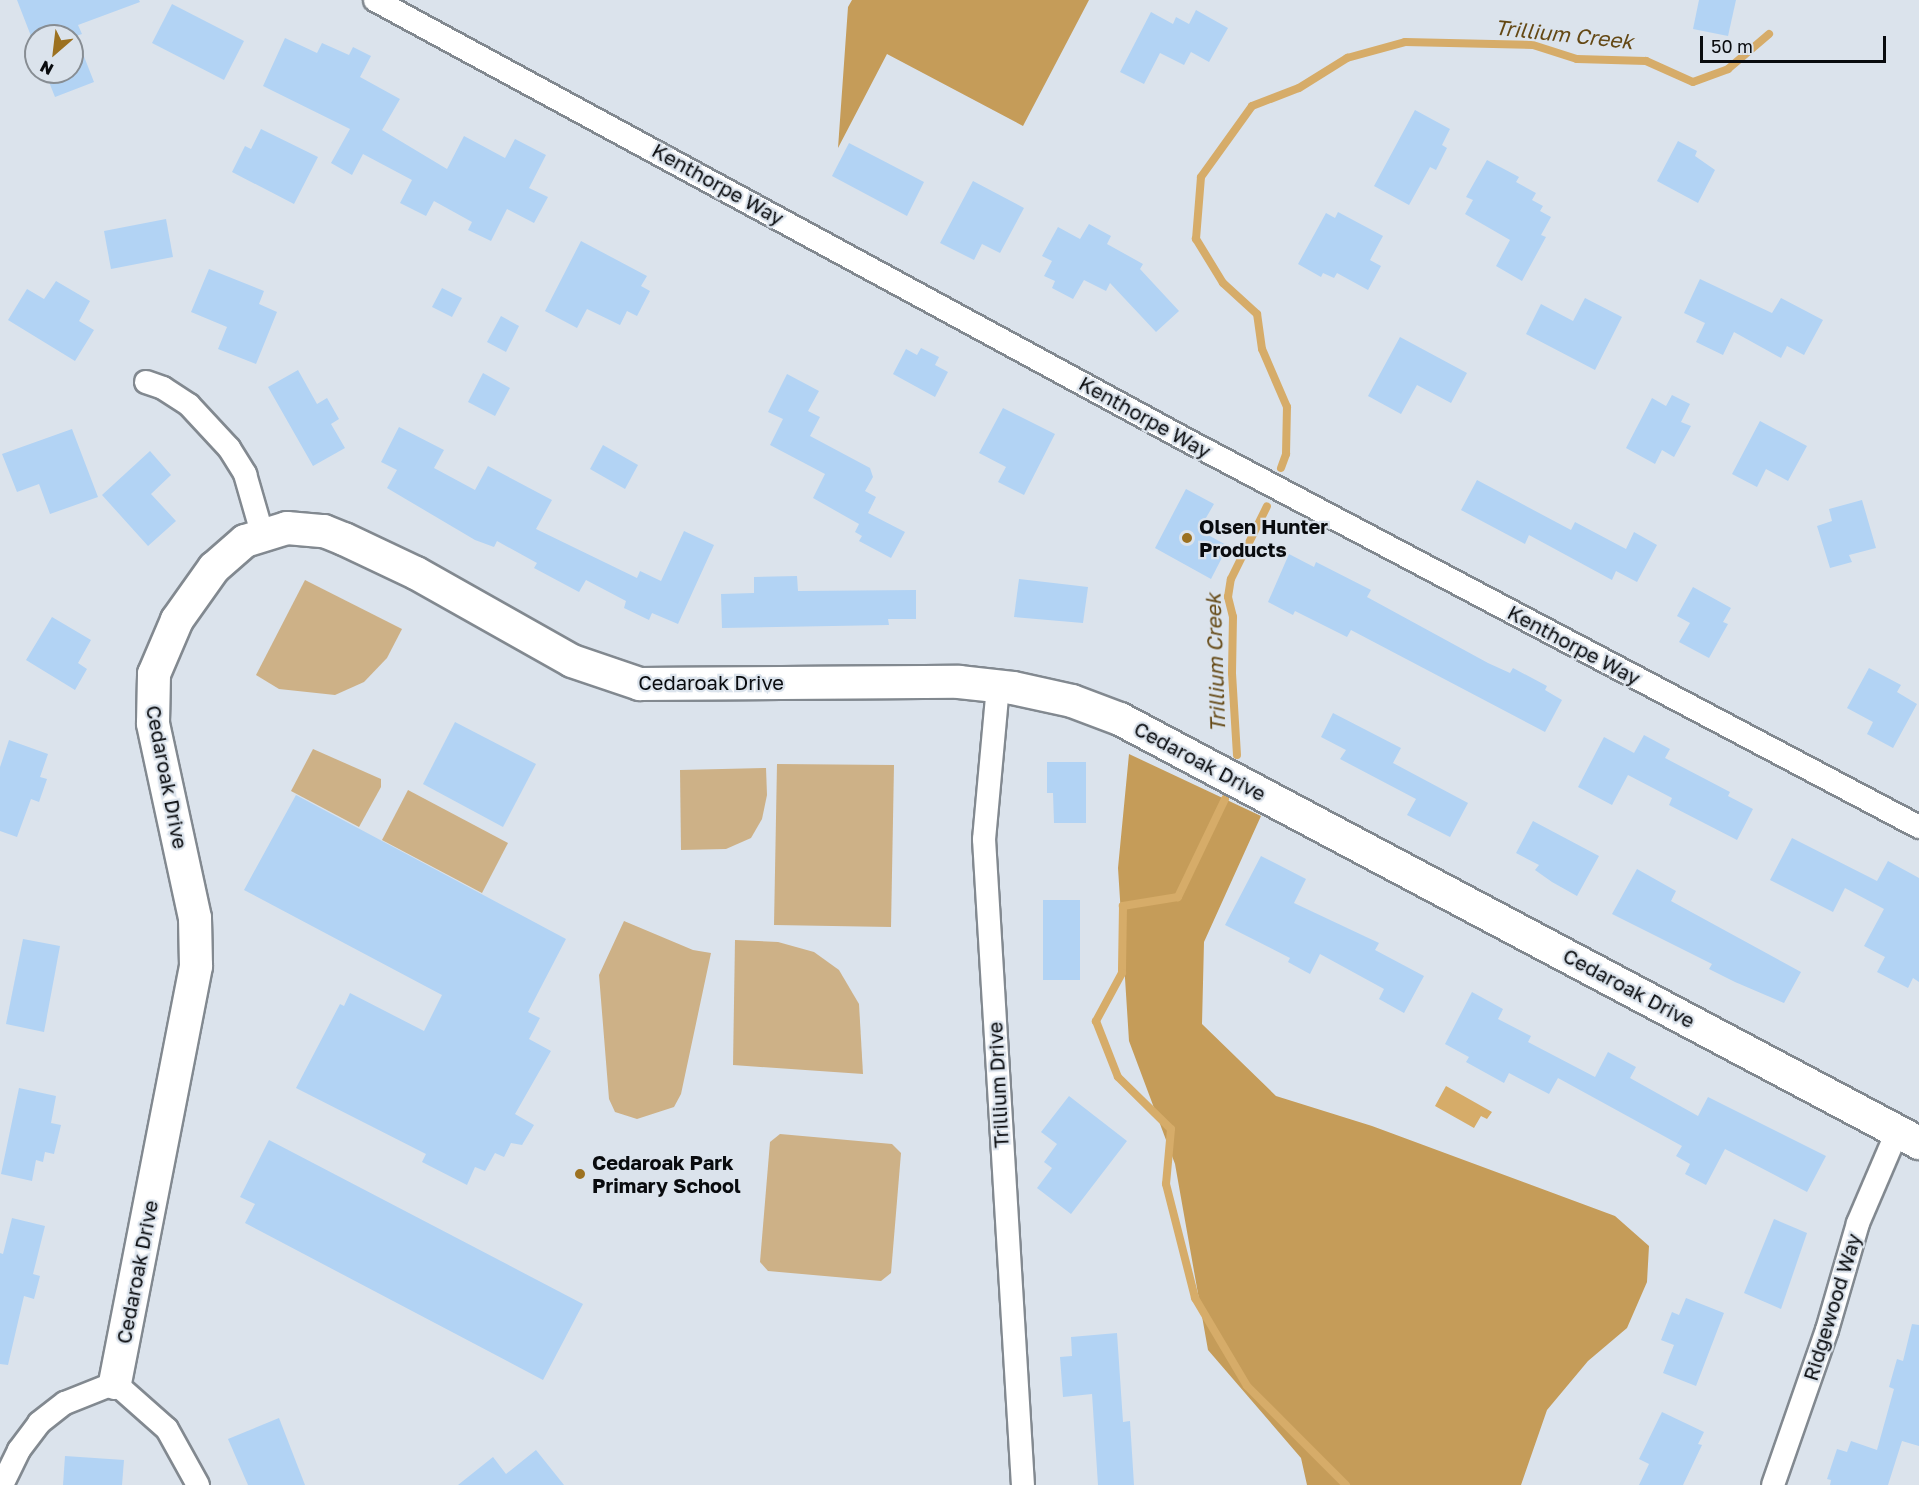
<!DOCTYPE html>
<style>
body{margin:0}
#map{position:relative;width:1919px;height:1485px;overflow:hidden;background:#dbe3ec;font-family:"Golos Text",sans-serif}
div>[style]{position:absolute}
.green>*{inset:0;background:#cdb187}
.forest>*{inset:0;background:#c59c59}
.water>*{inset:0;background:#d6ac69}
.stream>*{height:8px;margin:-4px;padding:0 4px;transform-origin:4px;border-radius:4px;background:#d6ac69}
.building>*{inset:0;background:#b2d3f4}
.roads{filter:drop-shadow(2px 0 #828990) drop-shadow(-2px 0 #828990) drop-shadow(0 2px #828990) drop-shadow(0 -2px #828990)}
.street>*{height:22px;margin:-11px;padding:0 11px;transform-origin:11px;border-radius:11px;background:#fff}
.secondary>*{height:32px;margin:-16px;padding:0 16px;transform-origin:16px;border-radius:16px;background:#fff}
.dots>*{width:16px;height:16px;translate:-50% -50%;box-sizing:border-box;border:3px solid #dbe3ec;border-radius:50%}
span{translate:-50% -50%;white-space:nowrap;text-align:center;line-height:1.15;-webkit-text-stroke:4.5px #dbe3ec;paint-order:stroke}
.street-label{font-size:20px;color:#090b0e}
.poi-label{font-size:20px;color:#090b0e;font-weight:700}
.left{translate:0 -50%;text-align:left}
.water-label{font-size:21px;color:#644814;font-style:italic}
.north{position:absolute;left:24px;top:24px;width:60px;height:60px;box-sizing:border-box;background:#dbe3ec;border:2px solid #878d93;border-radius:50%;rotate:208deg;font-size:16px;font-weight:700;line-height:24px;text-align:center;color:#090b0e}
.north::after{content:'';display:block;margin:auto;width:21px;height:27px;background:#9c7120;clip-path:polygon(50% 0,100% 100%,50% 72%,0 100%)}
.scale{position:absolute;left:1700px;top:36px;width:186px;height:27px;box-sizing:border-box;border:3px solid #090b0e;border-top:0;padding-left:8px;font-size:18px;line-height:21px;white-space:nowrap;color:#090b0e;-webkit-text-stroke:4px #dbe3ec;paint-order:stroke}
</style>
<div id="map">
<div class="green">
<div style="clip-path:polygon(305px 580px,402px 629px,387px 658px,364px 682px,335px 695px,279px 689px,256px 675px)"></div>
<div style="clip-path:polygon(313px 749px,381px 779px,381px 787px,359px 827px,291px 791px)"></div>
<div style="clip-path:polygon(777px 764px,894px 765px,891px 927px,774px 925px)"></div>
<div style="clip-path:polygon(766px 768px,767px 795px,762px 819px,751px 838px,726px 849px,681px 850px,680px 770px)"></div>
<div style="clip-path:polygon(408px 790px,508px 843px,482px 893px,382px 840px)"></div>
<div style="clip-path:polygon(624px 921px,693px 950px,711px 953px,681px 1094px,674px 1107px,637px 1119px,615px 1112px,609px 1099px,599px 975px)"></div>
<div style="clip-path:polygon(735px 940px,778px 942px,814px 952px,839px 970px,859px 1004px,863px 1074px,733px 1065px)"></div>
<div style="clip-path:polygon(780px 1134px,892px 1144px,901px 1153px,891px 1273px,881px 1281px,768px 1271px,760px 1262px,770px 1142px)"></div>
</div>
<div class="forest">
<div style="clip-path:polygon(852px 0,1089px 0,1023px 126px,887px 54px,838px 148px,848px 7px)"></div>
<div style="clip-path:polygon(1129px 754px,1261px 816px,1204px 942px,1202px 1024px,1276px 1096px,1372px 1126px,1615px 1216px,1649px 1246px,1647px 1282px,1627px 1328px,1588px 1361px,1547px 1410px,1521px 1485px,1307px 1485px,1301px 1458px,1208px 1350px,1175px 1164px,1129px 1041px,1118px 868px)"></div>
</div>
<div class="water">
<div style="clip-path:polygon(1446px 1086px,1492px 1112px,1487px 1119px,1481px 1116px,1474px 1128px,1435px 1106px)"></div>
</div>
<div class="stream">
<div style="left:1281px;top:468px;width:15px;rotate:-70deg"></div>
<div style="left:1286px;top:454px;width:47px;rotate:-88.8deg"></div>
<div style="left:1287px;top:407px;width:63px;rotate:-113.3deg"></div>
<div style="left:1262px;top:349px;width:35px;rotate:-98deg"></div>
<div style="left:1257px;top:314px;width:46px;rotate:-137.6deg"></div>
<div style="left:1223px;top:283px;width:52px;rotate:-121.5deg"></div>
<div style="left:1196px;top:239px;width:62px;rotate:-85.4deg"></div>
<div style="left:1201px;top:177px;width:87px;rotate:-54.3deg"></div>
<div style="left:1252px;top:106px;width:50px;rotate:-21deg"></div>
<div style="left:1299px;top:88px;width:57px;rotate:-32deg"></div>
<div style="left:1347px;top:58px;width:60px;rotate:-15.4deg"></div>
<div style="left:1405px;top:42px;width:128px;rotate:1.3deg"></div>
<div style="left:1533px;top:45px;width:46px;rotate:17.7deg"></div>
<div style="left:1577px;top:59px;width:69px;rotate:1.7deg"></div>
<div style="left:1646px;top:61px;width:51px;rotate:24.1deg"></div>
<div style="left:1693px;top:82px;width:37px;rotate:-20deg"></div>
<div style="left:1728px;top:69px;width:54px;rotate:-40.5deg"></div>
<div style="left:1237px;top:755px;width:82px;rotate:-93.5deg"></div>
<div style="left:1232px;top:673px;width:56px;rotate:-89deg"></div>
<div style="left:1233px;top:617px;width:21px;rotate:-104deg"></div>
<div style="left:1228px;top:597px;width:18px;rotate:-81deg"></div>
<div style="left:1231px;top:579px;width:81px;rotate:-63.7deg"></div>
<div style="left:1225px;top:799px;width:109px;rotate:115.6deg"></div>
<div style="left:1178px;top:897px;width:56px;rotate:170.7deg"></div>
<div style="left:1123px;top:906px;width:67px;rotate:90.9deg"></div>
<div style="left:1122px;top:973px;width:55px;rotate:118.4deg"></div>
<div style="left:1096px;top:1021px;width:60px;rotate:68.6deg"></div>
<div style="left:1118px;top:1077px;width:74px;rotate:44.5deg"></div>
<div style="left:1171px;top:1129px;width:55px;rotate:95.2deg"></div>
<div style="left:1166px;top:1184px;width:118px;rotate:75.7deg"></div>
<div style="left:1195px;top:1298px;width:102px;rotate:59.4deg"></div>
<div style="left:1247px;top:1386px;width:140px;rotate:45deg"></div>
</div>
<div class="building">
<div style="clip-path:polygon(17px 0,139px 0,140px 2px,78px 25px,82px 34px,76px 36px,94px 82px,55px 97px,45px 72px,72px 72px,72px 36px,36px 36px,36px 49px)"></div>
<div style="clip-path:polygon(1699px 0,1736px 0,1728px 36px,1693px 29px)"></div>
<div style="clip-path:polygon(172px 4px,244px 41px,224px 80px,152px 43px)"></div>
<div style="clip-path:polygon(1196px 10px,1228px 28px,1209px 62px,1191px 52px,1184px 65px,1160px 53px,1144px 84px,1120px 72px,1151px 12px,1173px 24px,1176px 17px,1189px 24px)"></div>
<div style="clip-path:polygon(285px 38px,317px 53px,322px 43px,349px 55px,353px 47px,371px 56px,360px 77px,400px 99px,382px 130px,447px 169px,464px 136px,505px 158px,515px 139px,546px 155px,529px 188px,548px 197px,534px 223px,507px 209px,491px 241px,468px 230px,472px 222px,434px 201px,426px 216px,400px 203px,412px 180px,363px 154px,352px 175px,331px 163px,350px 129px,263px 86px)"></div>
<div style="clip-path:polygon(1415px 110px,1450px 129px,1442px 145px,1447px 148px,1436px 170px,1430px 167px,1409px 205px,1374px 186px)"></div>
<div style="clip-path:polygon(261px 129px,318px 157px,294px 204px,232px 172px,245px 146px,251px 149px)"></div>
<div style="clip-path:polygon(1678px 141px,1697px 151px,1695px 156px,1715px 170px,1698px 203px,1657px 181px)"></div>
<div style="clip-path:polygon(849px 143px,924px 182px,907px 216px,832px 176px)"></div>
<div style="clip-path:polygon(1487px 160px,1519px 177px,1516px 182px,1536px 193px,1532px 200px,1543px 206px,1540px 211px,1551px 217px,1541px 235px,1546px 237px,1522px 281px,1496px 266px,1510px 240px,1465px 214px,1473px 200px,1466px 197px)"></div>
<div style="clip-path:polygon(973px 181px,1024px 208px,1000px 253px,982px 244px,974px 260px,940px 243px)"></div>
<div style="clip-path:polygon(1338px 212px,1383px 236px,1370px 260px,1381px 266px,1368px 290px,1337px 273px,1334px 278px,1323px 273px,1321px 277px,1298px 264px,1326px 213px,1335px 218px)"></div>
<div style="clip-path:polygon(166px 219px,173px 257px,111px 269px,104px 231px)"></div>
<div style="clip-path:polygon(1089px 224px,1111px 236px,1107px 244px,1143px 264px,1140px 269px,1179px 311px,1156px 332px,1110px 283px,1106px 291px,1084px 280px,1073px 299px,1052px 288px,1055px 281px,1044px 276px,1052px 261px,1042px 256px,1058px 227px,1080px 239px)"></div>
<div style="clip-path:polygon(581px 241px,647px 276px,641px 286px,650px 291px,637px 316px,627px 311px,620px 325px,587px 309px,577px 328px,545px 311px)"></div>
<div style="clip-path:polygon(209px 269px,264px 291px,259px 304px,277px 312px,256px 364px,218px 349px,227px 327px,191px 312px)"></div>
<div style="clip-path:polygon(1700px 279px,1772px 313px,1781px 298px,1823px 320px,1804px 355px,1787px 346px,1781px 358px,1734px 332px,1723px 355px,1696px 342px,1705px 323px,1684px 313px)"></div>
<div style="clip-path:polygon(56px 281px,90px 301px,79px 321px,94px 330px,75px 361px,8px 320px,27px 289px,44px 299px)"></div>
<div style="clip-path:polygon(442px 288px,462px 298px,452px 317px,432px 307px)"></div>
<div style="clip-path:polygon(1585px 298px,1622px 317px,1595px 370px,1526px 334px,1541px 304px,1573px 321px)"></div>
<div style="clip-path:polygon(501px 316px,519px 326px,506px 352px,487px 342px)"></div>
<div style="clip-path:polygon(1400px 337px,1467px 373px,1451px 403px,1417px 385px,1401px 414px,1368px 396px)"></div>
<div style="clip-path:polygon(921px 348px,939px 357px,935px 365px,948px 372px,935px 397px,893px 374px,906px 349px,917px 355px)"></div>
<div style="clip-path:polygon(298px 370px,317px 404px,327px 398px,339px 419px,331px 424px,345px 448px,313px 466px,268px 387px)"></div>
<div style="clip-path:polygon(483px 373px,510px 388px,495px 416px,468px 402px)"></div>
<div style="clip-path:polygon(787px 374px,819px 391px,808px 411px,820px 417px,810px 436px,870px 468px,873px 477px,865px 491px,876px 497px,868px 513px,905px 532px,891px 558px,859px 541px,862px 536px,855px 532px,859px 524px,813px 498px,825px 474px,770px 445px,783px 419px,768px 412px)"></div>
<div style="clip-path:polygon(1672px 395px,1690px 404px,1681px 422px,1691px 426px,1674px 457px,1662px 450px,1655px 464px,1626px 448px,1652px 398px,1666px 406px)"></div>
<div style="clip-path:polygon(1003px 408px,1055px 434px,1024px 495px,998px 482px,1006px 467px,979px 453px)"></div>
<div style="clip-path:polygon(1760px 421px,1807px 446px,1788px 481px,1766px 469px,1757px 487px,1732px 474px)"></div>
<div style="clip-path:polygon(399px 427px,444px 450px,434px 468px,475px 490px,488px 466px,552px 500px,536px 529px,637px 578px,640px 571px,661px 581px,684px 531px,714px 545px,678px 624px,652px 613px,649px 620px,624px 608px,626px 601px,586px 580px,579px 592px,534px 568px,537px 563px,497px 541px,494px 547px,475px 540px,387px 488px,397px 470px,381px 462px)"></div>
<div style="clip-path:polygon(72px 429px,98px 497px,50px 514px,39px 484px,17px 492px,2px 454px)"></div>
<div style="clip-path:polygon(603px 445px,638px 465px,625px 489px,590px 469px)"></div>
<div style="clip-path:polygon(150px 451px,171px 475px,151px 494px,176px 521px,148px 546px,102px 495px)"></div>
<div style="clip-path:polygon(1477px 480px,1571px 530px,1575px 522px,1626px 549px,1634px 532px,1657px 545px,1637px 582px,1616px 571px,1612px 580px,1529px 535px,1525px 544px,1461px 510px)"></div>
<div style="clip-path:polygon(1186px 489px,1214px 504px,1199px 530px,1228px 546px,1211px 579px,1155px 548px)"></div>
<div style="clip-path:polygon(1862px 500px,1876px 548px,1849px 555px,1852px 562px,1830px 568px,1817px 526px,1832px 521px,1829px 509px)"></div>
<div style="clip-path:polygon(1289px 554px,1314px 567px,1316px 562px,1371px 590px,1367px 597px,1488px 663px,1510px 673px,1513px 668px,1547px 686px,1545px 690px,1562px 700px,1545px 732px,1351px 630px,1347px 637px,1295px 611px,1293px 615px,1268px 602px)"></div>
<div style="clip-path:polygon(797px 576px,798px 591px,916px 590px,916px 619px,888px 619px,889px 625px,722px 628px,721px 594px,754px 593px,754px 577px)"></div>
<div style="clip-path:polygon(1019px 579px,1088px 587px,1083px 623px,1014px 617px)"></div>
<div style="clip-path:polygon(1693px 587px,1731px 608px,1723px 622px,1728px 624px,1709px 658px,1679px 642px,1690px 623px,1677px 616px)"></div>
<div style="clip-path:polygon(52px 617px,91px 640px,78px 663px,87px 669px,75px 690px,26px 660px)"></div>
<div style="clip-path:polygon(1869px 668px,1901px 685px,1897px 692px,1917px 704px,1893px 748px,1867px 734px,1873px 722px,1847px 708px)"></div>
<div style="clip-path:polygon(1333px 713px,1401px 748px,1393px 763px,1468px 803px,1450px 837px,1407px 815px,1416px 799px,1340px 759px,1346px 750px,1321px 737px)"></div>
<div style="clip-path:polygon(455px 722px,536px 764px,503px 827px,423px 784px)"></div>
<div style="clip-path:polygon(1644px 735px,1670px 749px,1665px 758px,1730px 792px,1728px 796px,1753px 809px,1737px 840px,1669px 805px,1672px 798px,1628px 775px,1612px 805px,1578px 787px,1604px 737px,1634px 753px)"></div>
<div style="clip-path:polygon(9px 740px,48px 754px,40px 777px,47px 779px,39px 802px,31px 799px,17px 837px,0 831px,0 767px)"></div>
<div style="clip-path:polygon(1047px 762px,1086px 762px,1086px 823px,1054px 823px,1053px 793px,1047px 793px)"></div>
<div style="clip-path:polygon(296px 795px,566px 939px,528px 1012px,540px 1018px,529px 1039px,551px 1051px,515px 1114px,534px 1125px,522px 1145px,511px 1143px,504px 1157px,495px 1153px,485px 1171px,475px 1167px,467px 1185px,422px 1162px,426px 1154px,296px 1088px,340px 1004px,344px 1006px,350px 993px,424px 1031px,442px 995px,244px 890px)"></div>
<div style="clip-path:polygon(1533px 821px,1599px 856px,1577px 896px,1552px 882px,1535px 870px,1539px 865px,1516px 853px)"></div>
<div style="clip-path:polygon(1792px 838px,1877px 881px,1888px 861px,1919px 878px,1919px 982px,1913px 978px,1908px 988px,1877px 972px,1885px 957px,1864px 946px,1884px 909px,1845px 888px,1833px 912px,1770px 880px)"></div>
<div style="clip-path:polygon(1261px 856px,1306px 879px,1294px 903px,1379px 943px,1375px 950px,1424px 976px,1404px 1013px,1379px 999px,1384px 989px,1320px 954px,1310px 974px,1288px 962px,1290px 958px,1225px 925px)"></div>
<div style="clip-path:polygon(1637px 869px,1676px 891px,1671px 901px,1801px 972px,1784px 1003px,1735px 982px,1709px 969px,1712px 964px,1612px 914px)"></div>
<div style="clip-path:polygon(1043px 900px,1080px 900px,1080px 980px,1043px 980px)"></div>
<div style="clip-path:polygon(23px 939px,60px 946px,44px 1032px,6px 1024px)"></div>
<div style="clip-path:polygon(1472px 992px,1503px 1009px,1498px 1019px,1531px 1036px,1528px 1042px,1595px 1077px,1608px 1052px,1636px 1067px,1630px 1078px,1698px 1116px,1708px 1097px,1826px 1156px,1807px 1192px,1725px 1149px,1706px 1185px,1685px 1174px,1690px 1164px,1676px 1156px,1682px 1146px,1558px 1078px,1549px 1094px,1509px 1073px,1504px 1083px,1466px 1062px,1469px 1057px,1445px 1044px)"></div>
<div style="clip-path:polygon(19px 1088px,56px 1096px,51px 1123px,61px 1125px,54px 1154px,45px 1152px,43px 1162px,36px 1160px,32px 1181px,1px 1174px)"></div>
<div style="clip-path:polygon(1069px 1096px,1127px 1141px,1071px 1214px,1037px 1188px,1052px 1168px,1044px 1162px,1057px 1144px,1041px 1132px)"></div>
<div style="clip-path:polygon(269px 1140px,583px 1304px,543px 1380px,245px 1223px,255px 1204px,240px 1197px)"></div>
<div style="clip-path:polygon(12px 1218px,45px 1226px,33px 1274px,40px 1276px,34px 1299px,24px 1296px,8px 1365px,0 1364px,0 1253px,3px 1254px)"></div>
<div style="clip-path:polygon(1774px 1219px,1807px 1233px,1781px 1309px,1744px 1293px)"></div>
<div style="clip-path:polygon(1686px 1298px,1724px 1313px,1696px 1386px,1663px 1373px,1674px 1345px,1661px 1340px,1672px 1312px,1679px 1315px)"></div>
<div style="clip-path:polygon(1912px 1324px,1919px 1325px,1919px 1446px,1902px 1441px,1888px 1485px,1830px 1485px,1831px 1480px,1827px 1479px,1837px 1449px,1847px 1452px,1851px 1441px,1877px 1450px,1894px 1389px,1889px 1387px,1897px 1359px,1903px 1361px)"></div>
<div style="clip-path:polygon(1117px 1333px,1123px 1422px,1130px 1421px,1134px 1485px,1098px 1485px,1092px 1394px,1063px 1397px,1060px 1357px,1072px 1356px,1071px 1337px)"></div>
<div style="clip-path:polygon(1662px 1412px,1704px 1432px,1698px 1444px,1702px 1445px,1683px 1485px,1639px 1485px,1649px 1464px,1639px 1459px)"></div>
<div style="clip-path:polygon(279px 1418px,305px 1485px,248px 1485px,228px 1439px)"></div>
<div style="clip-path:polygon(536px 1450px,564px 1485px,458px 1485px,493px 1457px,506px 1474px)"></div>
<div style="clip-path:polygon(65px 1456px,124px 1460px,122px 1485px,63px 1485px)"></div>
</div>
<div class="roads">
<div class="street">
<div style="left:375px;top:0;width:929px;rotate:28.47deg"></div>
<div style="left:1192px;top:443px;width:822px;rotate:27.84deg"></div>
<div style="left:146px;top:382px;width:18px;rotate:19deg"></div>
<div style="left:163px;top:388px;width:31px;rotate:33deg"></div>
<div style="left:189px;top:405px;width:59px;rotate:47.1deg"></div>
<div style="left:229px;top:448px;width:31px;rotate:58deg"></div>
<div style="left:245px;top:474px;width:61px;rotate:73.9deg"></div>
<div style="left:998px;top:686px;width:154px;rotate:95.2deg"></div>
<div style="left:984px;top:839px;width:647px;rotate:86.55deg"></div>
<div style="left:2px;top:1485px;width:39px;rotate:-64deg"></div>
<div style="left:19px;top:1450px;width:34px;rotate:-53deg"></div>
<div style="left:39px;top:1423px;width:33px;rotate:-38deg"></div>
<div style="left:65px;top:1403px;width:54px;rotate:-21.8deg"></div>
<div style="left:115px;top:1383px;width:69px;rotate:41.5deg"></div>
<div style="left:167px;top:1429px;width:64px;rotate:61deg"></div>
<div style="left:1773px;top:1485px;width:164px;rotate:-70.8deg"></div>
<div style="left:1827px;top:1330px;width:111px;rotate:-73.8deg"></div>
<div style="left:1858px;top:1223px;width:99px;rotate:-66.8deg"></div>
</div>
<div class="secondary">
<div style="left:115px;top:1383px;width:425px;rotate:-79deg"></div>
<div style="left:196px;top:966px;width:48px;rotate:-91.2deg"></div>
<div style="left:195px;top:918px;width:199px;rotate:-102.2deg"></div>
<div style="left:153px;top:723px;width:49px;rotate:-88.8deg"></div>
<div style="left:154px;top:674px;width:59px;rotate:-66.9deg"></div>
<div style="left:177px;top:620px;width:64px;rotate:-54.6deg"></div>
<div style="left:214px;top:568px;width:41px;rotate:-41.1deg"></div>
<div style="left:245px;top:541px;width:44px;rotate:-17.2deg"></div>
<div style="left:287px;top:528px;width:37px;rotate:5deg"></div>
<div style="left:324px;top:531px;width:22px;rotate:22deg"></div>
<div style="left:344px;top:539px;width:80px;rotate:25.3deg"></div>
<div style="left:416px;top:573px;width:179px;rotate:29.4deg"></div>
<div style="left:572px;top:661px;width:72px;rotate:18.7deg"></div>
<div style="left:640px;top:684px;width:319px;rotate:-0.4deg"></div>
<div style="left:959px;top:682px;width:54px;rotate:6.3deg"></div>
<div style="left:1013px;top:688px;width:60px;rotate:12.4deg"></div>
<div style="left:1072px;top:701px;width:51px;rotate:20.6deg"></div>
<div style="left:1120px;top:719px;width:905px;rotate:27.95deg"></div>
</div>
</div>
<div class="dots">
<div style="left:1187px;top:538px;background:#9c7120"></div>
<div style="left:580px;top:1174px;background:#9c7120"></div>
</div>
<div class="street-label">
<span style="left:718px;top:184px;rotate:29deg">Kenthorpe Way</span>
<span style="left:1145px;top:417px;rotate:29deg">Kenthorpe Way</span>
<span style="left:1574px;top:645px;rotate:28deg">Kenthorpe Way</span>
<span style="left:711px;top:682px">Cedaroak Drive</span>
<span style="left:1200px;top:761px;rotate:28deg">Cedaroak Drive</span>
<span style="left:167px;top:777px;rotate:79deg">Cedaroak Drive</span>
<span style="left:1629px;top:988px;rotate:28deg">Cedaroak Drive</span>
<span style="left:998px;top:1085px;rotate:-93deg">Trillium Drive</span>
<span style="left:137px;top:1272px;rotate:-79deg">Cedaroak Drive</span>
<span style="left:1832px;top:1307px;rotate:-73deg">Ridgewood Way</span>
</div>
<div class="poi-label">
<span class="left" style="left:1199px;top:538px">Olsen Hunter<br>Products</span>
<span class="left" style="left:592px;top:1174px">Cedaroak Park<br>Primary School</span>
</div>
<div class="water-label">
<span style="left:1564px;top:34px;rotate:6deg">Trillium Creek</span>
<span style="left:1215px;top:663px;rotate:-92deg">Trillium Creek</span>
</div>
<div class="north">N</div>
<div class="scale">50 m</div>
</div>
